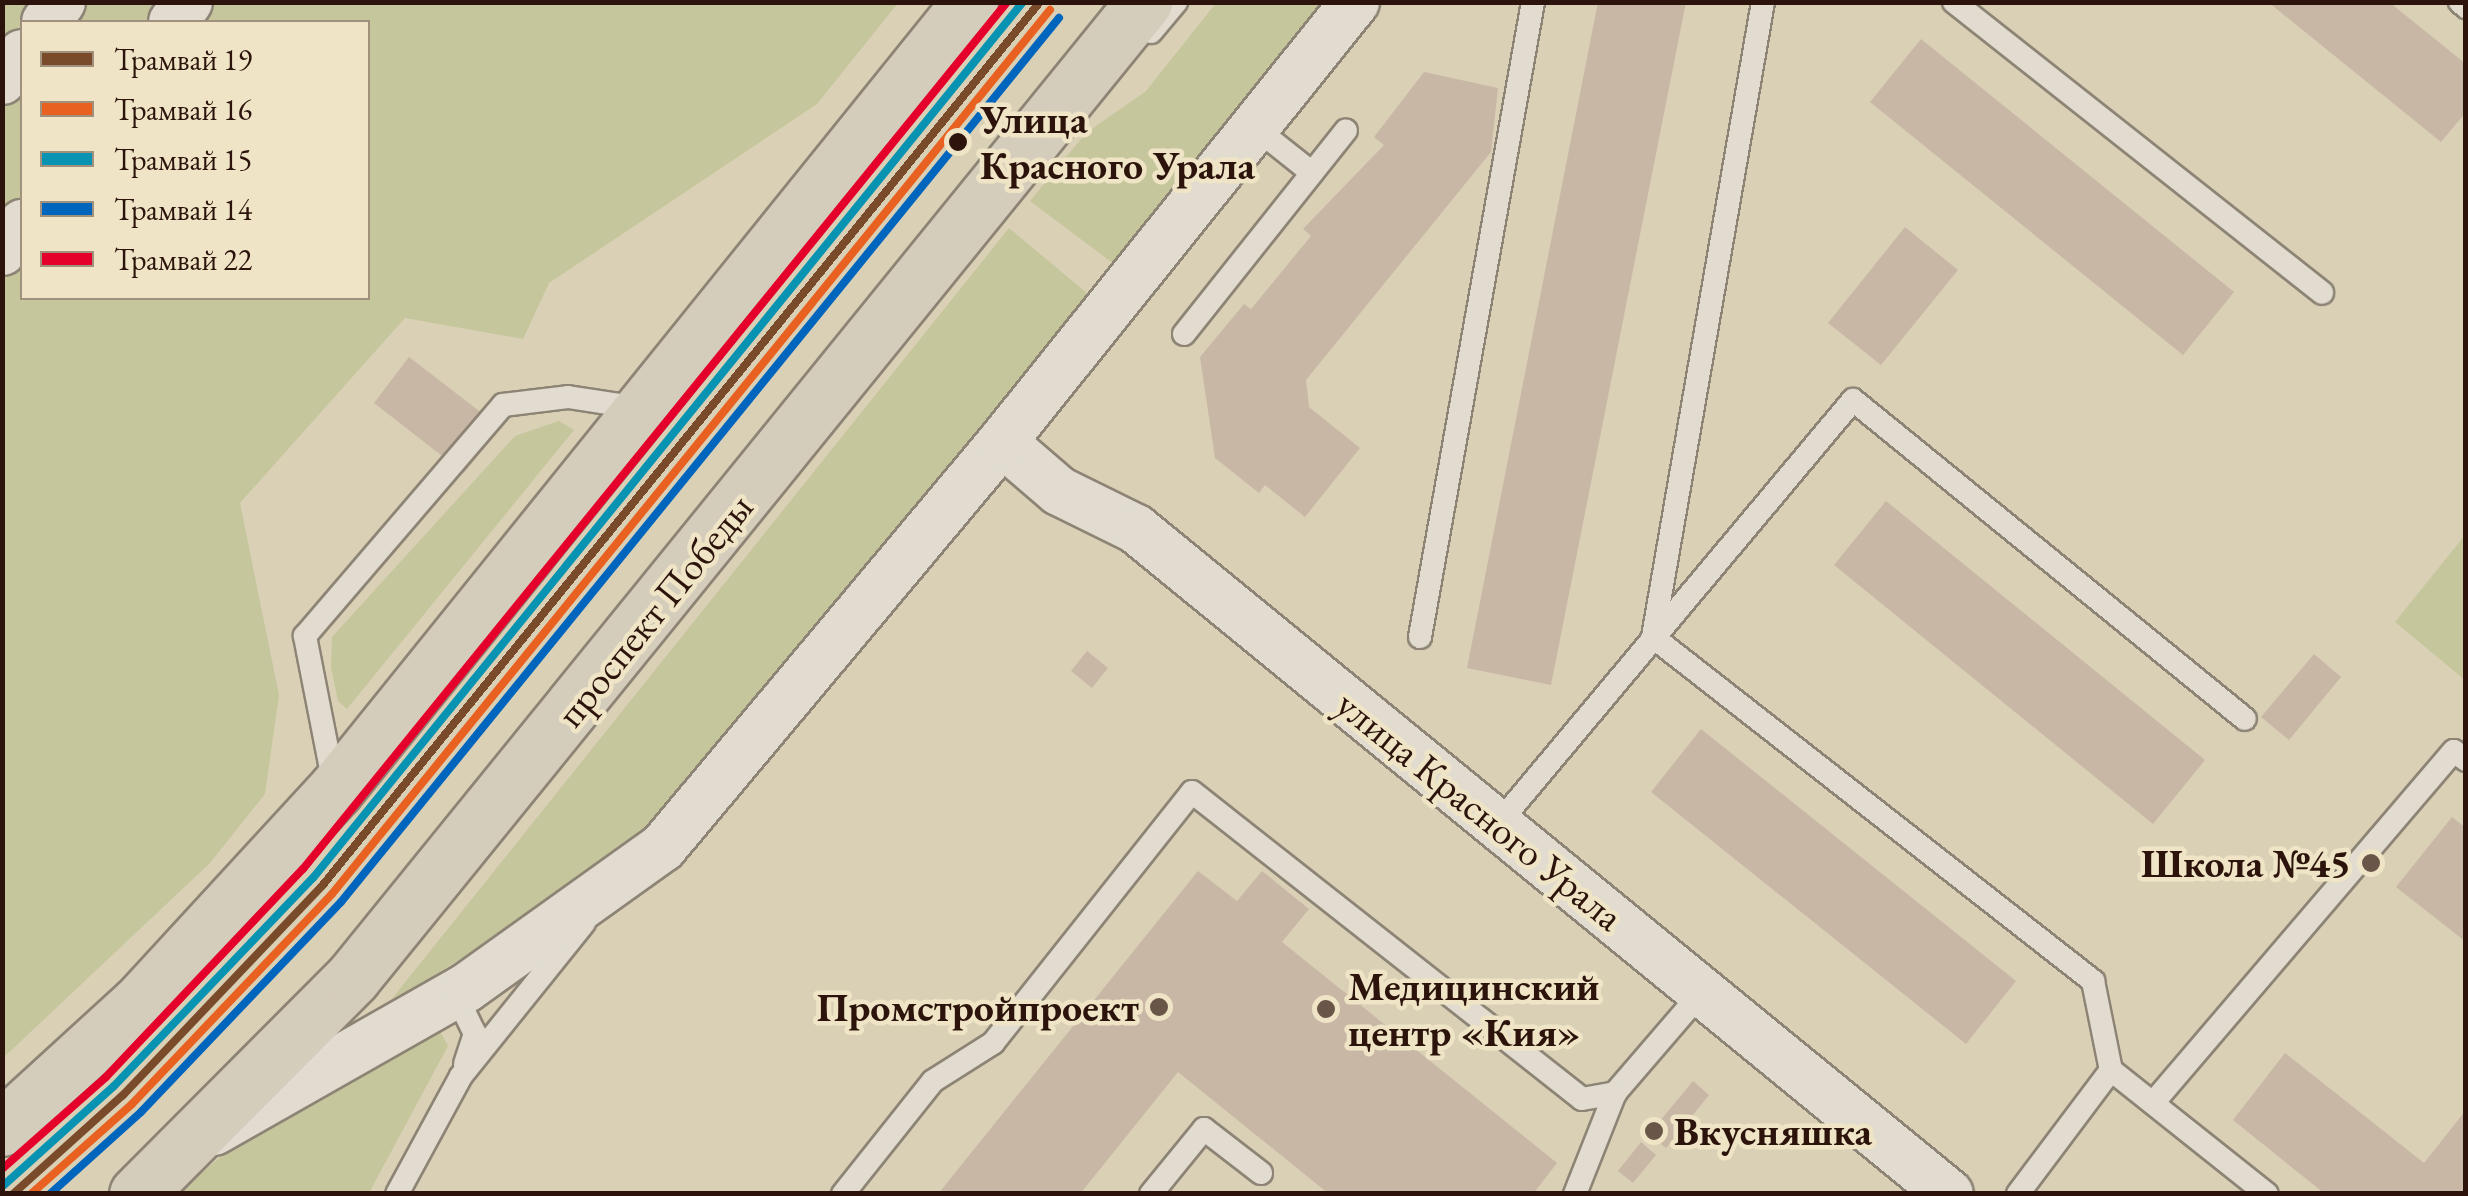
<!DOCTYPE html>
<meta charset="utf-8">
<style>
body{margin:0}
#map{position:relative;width:2468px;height:1196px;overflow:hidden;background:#d9d0b6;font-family:"EB Garamond",serif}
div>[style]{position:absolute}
.green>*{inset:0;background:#c6c69c}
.building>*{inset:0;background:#c9b7a6}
.roads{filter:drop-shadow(2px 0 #8d8475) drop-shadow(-2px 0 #8d8475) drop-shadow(0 2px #8d8475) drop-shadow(0 -2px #8d8475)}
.service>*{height:22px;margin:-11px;padding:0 11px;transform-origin:11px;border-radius:11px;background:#e1dccf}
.minor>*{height:48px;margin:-24px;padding:0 24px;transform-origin:24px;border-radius:24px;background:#e1dccf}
.primary>*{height:55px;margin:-27.5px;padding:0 27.5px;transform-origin:27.5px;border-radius:27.5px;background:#d5cdbb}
.tram-1>*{height:8px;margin:-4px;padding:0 4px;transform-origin:4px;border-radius:4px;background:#7a4b2a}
.tram-2>*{height:8px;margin:-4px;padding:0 4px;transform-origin:4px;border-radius:4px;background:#e86121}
.tram-3>*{height:8px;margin:-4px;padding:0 4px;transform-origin:4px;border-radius:4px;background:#0793b1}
.tram-4>*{height:8px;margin:-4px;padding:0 4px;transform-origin:4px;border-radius:4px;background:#0065bd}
.tram-5>*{height:8px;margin:-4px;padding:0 4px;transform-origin:4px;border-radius:4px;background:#e4002b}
.dots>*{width:28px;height:28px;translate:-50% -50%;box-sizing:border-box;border:5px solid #efe5c6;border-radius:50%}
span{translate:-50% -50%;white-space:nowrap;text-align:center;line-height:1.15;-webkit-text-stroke:9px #efe5c6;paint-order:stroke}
.stop-label{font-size:40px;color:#2c140c;font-weight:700}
.left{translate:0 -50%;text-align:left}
.street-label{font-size:40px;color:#2c140c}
.poi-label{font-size:40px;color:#2c140c;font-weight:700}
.right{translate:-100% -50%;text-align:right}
.frame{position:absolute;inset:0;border:5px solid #2c140c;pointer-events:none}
.legend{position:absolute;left:20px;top:20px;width:350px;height:280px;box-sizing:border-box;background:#efe5c6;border:2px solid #a1917c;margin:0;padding:12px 18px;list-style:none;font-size:30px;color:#2c140c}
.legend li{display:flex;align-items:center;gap:20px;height:50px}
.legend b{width:50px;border:2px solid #a1917c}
</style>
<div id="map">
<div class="green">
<div style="clip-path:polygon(evenodd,2px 3px,898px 3px,817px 104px,549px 283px,523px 339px,405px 318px,240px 503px,279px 695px,265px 794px,210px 863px,3px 1058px,2px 3px,22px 22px,368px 22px,368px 298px,22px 298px,22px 22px)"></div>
<div style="clip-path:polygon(1216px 3px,1325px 3px,1114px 264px,1030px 201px,1086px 133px,1146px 91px)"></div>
<div style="clip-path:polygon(1009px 228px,1088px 294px,654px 826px,614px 862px,386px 1006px)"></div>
<div style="clip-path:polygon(559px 421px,574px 430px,347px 709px,338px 701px,331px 668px,332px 637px,515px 436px)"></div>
<div style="clip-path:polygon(2465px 535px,2466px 680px,2465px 680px,2395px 622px)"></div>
<div style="clip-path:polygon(433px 1019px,448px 1046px,369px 1193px,177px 1194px,259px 1124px)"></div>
</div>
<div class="building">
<div style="clip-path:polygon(1598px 2px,1686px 2px,1551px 685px,1467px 668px)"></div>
<div style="clip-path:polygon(2268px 2px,2389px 2px,2466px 64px,2466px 112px,2441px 142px)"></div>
<div style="clip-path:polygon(1921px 39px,2234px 292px,2183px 355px,1870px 102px)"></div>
<div style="clip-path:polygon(1424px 72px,1498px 88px,1491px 152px,1306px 380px,1309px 407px,1360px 448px,1305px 517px,1265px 485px,1259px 493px,1215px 458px,1200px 357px,1244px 304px,1251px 309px,1311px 236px,1303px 229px,1384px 145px,1374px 137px)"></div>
<div style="clip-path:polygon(1905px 227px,1958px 270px,1881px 365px,1828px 323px)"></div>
<div style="clip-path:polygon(409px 357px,500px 427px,464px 473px,374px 403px)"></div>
<div style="clip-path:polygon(1886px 501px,2205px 760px,2153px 824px,1834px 565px)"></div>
<div style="clip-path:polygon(1087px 651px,1108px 668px,1092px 688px,1071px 671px)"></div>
<div style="clip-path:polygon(2314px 654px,2341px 677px,2289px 740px,2261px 717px)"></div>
<div style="clip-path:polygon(1701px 729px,2016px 981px,1966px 1044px,1651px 792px)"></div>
<div style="clip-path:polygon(2452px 817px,2466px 828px,2466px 942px,2396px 887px)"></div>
<div style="clip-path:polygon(1198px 871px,1237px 901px,1262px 871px,1309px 909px,1282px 942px,1557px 1163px,1533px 1194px,1329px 1194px,1178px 1072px,1080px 1194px,938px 1194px)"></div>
<div style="clip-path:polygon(2285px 1053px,2424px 1163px,2466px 1110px,2466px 1194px,2325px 1194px,2233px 1120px)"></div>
<div style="clip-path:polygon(1693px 1081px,1709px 1095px,1666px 1148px,1649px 1134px)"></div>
<div style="clip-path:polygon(1641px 1142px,1656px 1155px,1633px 1183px,1618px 1171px)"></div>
</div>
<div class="roads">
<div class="service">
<div style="left:1763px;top:2px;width:644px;rotate:99.83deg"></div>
<div style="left:1653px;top:637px;width:559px;rotate:38.02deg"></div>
<div style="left:2093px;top:981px;width:91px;rotate:78.6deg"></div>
<div style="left:2111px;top:1070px;width:155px;rotate:126.9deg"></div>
<div style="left:1954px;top:2px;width:469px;rotate:38.3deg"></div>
<div style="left:2460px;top:2px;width:8px;rotate:40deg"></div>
<div style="left:1151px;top:32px;width:39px;rotate:-50deg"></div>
<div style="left:1253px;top:126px;width:75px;rotate:38.5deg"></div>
<div style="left:1184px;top:334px;width:260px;rotate:-51.5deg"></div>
<div style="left:1420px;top:637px;width:645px;rotate:-79.91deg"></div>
<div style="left:334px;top:784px;width:151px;rotate:-101.1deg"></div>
<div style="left:305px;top:636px;width:304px;rotate:-49.4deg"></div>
<div style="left:503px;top:405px;width:65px;rotate:-7deg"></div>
<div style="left:568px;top:397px;width:73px;rotate:8.7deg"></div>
<div style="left:1498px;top:824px;width:553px;rotate:-50.06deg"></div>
<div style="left:1853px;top:400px;width:505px;rotate:39.14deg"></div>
<div style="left:465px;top:1064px;width:32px;rotate:-72deg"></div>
<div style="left:475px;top:1034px;width:30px;rotate:-116deg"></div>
<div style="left:462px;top:1007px;width:19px;rotate:-78deg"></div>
<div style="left:2111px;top:1070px;width:199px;rotate:38.5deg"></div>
<div style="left:2153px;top:1103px;width:463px;rotate:-49.5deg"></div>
<div style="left:2454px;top:751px;width:15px;rotate:37deg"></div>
<div style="left:397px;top:1194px;width:134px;rotate:-61.5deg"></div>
<div style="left:461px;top:1076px;width:196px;rotate:-51.2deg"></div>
<div style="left:843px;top:1194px;width:144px;rotate:-51.5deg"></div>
<div style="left:933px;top:1081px;width:71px;rotate:-32.3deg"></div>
<div style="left:993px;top:1043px;width:320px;rotate:-51.6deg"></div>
<div style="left:1192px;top:792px;width:496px;rotate:38.2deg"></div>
<div style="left:1582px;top:1099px;width:34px;rotate:-10deg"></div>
<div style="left:1615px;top:1093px;width:133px;rotate:-49.3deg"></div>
<div style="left:1151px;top:1194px;width:84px;rotate:-50.8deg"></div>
<div style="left:1204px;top:1129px;width:72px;rotate:37.7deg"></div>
<div style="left:1575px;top:1194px;width:109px;rotate:-68.4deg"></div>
</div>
<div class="minor">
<div style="left:46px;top:22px;width:25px;rotate:-53deg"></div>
<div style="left:173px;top:22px;width:25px;rotate:-53deg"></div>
<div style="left:2px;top:80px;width:33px;rotate:-52deg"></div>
<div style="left:2px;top:251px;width:34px;rotate:-53deg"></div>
<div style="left:1002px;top:442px;width:75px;rotate:40.7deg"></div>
<div style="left:1059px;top:491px;width:86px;rotate:26.3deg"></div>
<div style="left:1136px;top:529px;width:1050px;rotate:39.28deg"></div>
<div style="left:214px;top:1131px;width:290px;rotate:-29.6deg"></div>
<div style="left:466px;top:988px;width:242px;rotate:-35.6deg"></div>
<div style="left:663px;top:847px;width:528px;rotate:-50.07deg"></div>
<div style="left:1002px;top:442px;width:564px;rotate:-51.26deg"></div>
</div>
<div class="primary">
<div style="left:2px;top:1128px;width:184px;rotate:-42.4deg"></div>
<div style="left:138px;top:1004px;width:291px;rotate:-47.4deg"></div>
<div style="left:335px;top:790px;width:1012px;rotate:-51.14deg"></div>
<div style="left:137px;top:1194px;width:306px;rotate:-45.1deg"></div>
<div style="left:353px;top:977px;width:1256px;rotate:-50.95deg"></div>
</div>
</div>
<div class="tram-1">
<div style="left:13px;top:1194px;width:148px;rotate:-42deg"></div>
<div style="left:123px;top:1095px;width:289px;rotate:-46.4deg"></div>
<div style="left:322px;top:886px;width:1139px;rotate:-50.92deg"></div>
</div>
<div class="tram-2">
<div style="left:31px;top:1194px;width:135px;rotate:-41.7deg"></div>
<div style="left:132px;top:1104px;width:290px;rotate:-46.4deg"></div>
<div style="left:332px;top:894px;width:1139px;rotate:-50.92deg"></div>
</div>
<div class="tram-3">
<div style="left:4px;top:1185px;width:148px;rotate:-42deg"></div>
<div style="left:114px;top:1086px;width:288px;rotate:-46.3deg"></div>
<div style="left:313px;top:878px;width:1128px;rotate:-50.98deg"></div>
</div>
<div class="tram-4">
<div style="left:50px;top:1194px;width:122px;rotate:-42deg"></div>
<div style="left:141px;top:1112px;width:290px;rotate:-46.4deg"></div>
<div style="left:341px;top:902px;width:1139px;rotate:-50.92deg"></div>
</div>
<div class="tram-5">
<div style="left:2px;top:1169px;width:139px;rotate:-41.5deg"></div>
<div style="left:106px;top:1077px;width:286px;rotate:-46.6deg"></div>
<div style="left:303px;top:869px;width:1117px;rotate:-50.92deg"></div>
</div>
<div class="dots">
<div style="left:958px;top:142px;background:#2c140c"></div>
<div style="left:2371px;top:863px;background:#695648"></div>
<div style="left:1159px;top:1007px;background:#695648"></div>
<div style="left:1326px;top:1009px;background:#695648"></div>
<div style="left:1654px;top:1131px;background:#695648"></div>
</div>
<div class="stop-label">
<span class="left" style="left:980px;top:142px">Улица<br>Красного Урала</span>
</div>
<div class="street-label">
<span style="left:654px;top:610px;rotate:-51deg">проспект Победы</span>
<span style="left:1480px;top:810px;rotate:39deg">улица Красного Урала</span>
</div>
<div class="poi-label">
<span class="right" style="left:2351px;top:863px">Школа №45</span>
<span class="left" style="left:1348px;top:1009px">Медицинский<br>центр «Кия»</span>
<span class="right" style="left:1139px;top:1007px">Промстройпроект</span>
<span class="left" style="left:1674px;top:1131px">Вкусняшка</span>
</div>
<div class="frame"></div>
<ul class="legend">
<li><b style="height:12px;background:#7a4b2a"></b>Трамвай 19</li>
<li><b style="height:12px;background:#e86121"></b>Трамвай 16</li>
<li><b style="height:12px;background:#0793b1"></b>Трамвай 15</li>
<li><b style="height:12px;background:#0065bd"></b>Трамвай 14</li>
<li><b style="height:12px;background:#e4002b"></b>Трамвай 22</li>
</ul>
</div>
